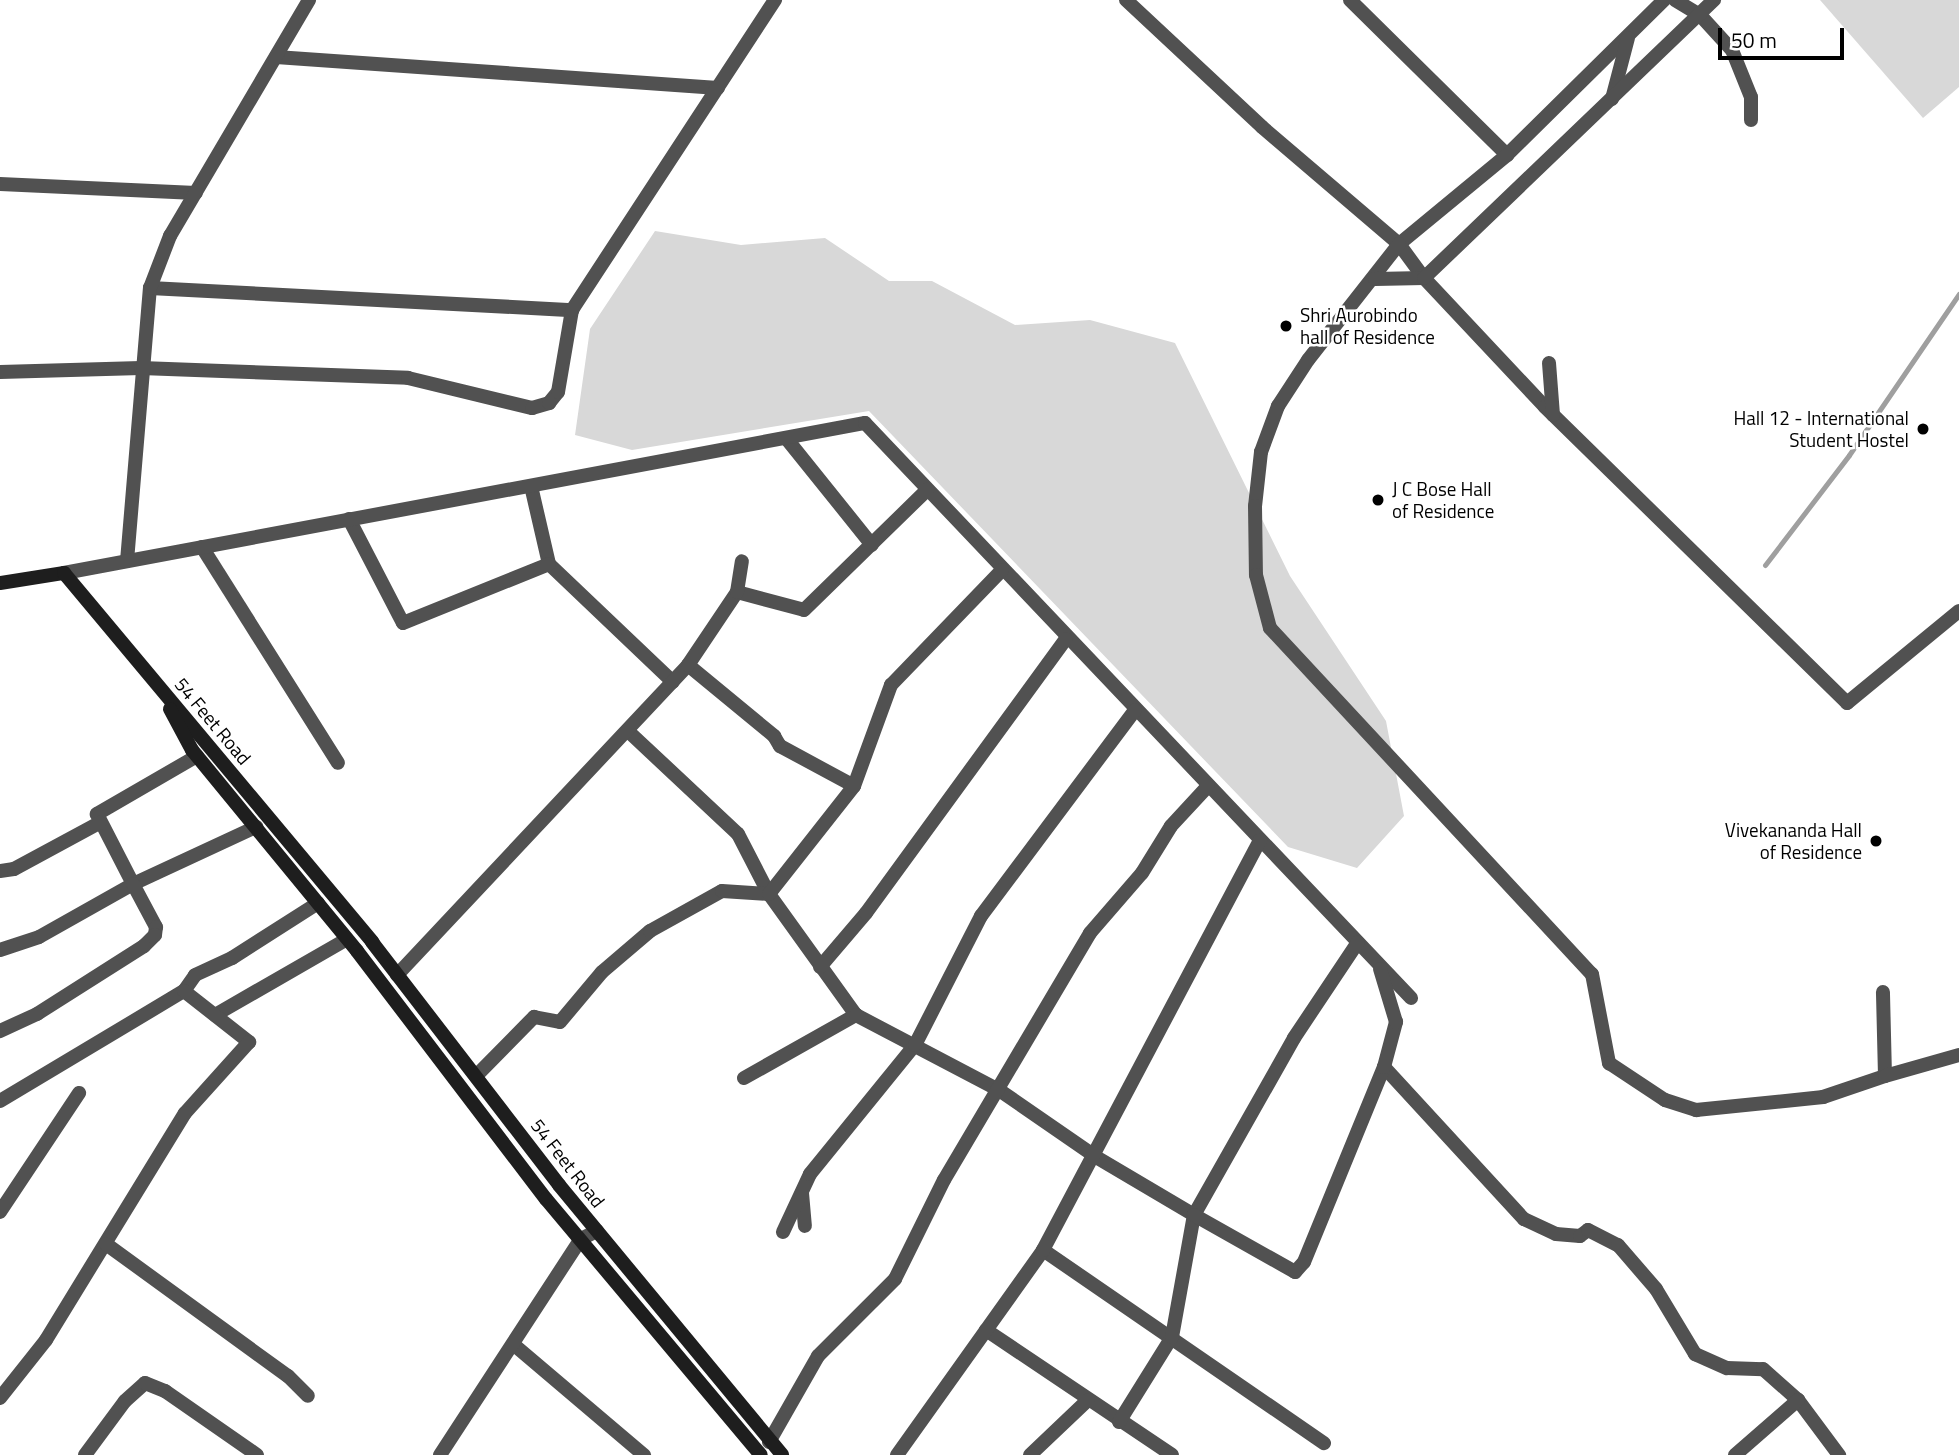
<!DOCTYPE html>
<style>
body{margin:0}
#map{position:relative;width:1959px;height:1455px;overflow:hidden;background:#fff;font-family:"Titillium Web",sans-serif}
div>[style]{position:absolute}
.green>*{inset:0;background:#d8d8d8}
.stream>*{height:5px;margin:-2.5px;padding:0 2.5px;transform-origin:2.5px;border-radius:2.5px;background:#9f9f9f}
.street>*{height:14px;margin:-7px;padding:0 7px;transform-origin:7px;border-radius:7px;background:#515151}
.secondary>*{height:14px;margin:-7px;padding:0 7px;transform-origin:7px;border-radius:7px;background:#1e1e1e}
.dots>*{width:19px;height:19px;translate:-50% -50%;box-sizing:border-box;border:4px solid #fff;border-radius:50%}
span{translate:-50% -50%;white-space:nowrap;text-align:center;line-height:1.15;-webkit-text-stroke:5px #fff;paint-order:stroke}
.poi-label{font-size:19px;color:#000}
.left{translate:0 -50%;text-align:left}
.right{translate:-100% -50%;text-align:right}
.street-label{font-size:19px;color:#000}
.scale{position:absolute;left:1718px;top:28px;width:126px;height:32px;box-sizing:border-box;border:4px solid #000;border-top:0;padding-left:9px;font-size:21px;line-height:24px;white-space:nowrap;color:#000;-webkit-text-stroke:5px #fff;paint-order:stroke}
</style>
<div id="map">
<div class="green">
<div style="clip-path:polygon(1820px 0,1959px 0,1959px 87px,1923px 118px)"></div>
<div style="clip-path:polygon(655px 231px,741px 245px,825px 238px,889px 281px,932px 281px,1015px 325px,1090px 320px,1175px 343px,1290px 576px,1386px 721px,1404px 816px,1357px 868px,1288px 847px,869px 411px,632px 450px,575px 435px,590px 329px)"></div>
</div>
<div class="stream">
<div style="left:1765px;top:565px;width:138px;rotate:-52.6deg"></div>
<div style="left:1849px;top:455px;width:195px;rotate:-55.7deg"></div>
</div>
<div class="street">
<div style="left:1126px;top:0;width:186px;rotate:43deg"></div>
<div style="left:1262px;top:127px;width:180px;rotate:40.5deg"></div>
<div style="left:1399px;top:244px;width:42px;rotate:53.7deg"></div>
<div style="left:1424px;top:278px;width:177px;rotate:46.8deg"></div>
<div style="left:1545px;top:407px;width:423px;rotate:44.4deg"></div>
<div style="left:1847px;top:703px;width:145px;rotate:-39.4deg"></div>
<div style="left:1350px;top:0;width:221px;rotate:44.6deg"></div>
<div style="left:1664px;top:0;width:221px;rotate:135.4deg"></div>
<div style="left:1507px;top:155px;width:140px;rotate:140.5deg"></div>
<div style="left:1399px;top:244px;width:147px;rotate:128.1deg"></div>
<div style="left:1308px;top:360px;width:55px;rotate:123.1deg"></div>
<div style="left:1278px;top:406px;width:49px;rotate:110.3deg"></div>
<div style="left:1261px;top:452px;width:54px;rotate:96.3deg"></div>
<div style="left:1255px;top:506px;width:69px;rotate:89.2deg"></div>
<div style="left:1256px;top:575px;width:55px;rotate:75.2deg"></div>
<div style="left:1270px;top:628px;width:473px;rotate:47.1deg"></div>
<div style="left:1592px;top:974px;width:91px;rotate:79.2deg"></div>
<div style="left:1609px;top:1063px;width:67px;rotate:33.5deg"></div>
<div style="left:1665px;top:1100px;width:33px;rotate:18deg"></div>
<div style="left:1696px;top:1110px;width:128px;rotate:-5.8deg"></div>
<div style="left:1823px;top:1097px;width:65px;rotate:-18.7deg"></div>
<div style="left:1885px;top:1076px;width:84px;rotate:-91.4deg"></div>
<div style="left:1675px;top:0;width:29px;rotate:31deg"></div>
<div style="left:1700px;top:15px;width:47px;rotate:47.6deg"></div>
<div style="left:1732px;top:50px;width:51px;rotate:68deg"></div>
<div style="left:1751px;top:97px;width:23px;rotate:90deg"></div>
<div style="left:276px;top:57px;width:443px;rotate:4deg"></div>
<div style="left:1612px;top:99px;width:63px;rotate:-75.3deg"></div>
<div style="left:0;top:184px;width:196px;rotate:2.6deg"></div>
<div style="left:1375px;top:279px;width:49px;rotate:-1.2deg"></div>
<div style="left:1424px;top:278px;width:402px;rotate:-43.8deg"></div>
<div style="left:150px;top:288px;width:423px;rotate:3deg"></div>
<div style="left:1549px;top:363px;width:52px;rotate:85.6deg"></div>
<div style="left:0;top:372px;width:141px;rotate:-1.6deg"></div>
<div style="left:141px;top:368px;width:267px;rotate:2.1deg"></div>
<div style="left:408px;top:378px;width:128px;rotate:13.6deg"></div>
<div style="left:532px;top:408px;width:18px;rotate:-16deg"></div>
<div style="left:549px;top:403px;width:14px;rotate:-51deg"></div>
<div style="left:558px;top:392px;width:83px;rotate:-80.3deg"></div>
<div style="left:572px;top:310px;width:371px;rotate:-56.8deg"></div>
<div style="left:786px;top:438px;width:137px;rotate:51.2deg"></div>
<div style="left:531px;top:486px;width:80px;rotate:77deg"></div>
<div style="left:549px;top:564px;width:171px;rotate:43.6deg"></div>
<div style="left:349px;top:519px;width:117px;rotate:62.6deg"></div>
<div style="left:403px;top:623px;width:157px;rotate:-22deg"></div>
<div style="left:202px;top:547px;width:255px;rotate:57.8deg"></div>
<div style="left:127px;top:561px;width:274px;rotate:-85.2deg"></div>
<div style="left:150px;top:288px;width:56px;rotate:-69deg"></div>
<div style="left:170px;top:236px;width:274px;rotate:-59.5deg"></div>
<div style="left:64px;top:573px;width:815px;rotate:-10.61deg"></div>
<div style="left:865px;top:423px;width:793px;rotate:46.48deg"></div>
<div style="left:737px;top:592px;width:69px;rotate:15deg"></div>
<div style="left:804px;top:610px;width:172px;rotate:-44.3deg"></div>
<div style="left:688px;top:665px;width:112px;rotate:39.5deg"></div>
<div style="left:774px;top:736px;width:12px;rotate:59deg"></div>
<div style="left:780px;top:746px;width:84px;rotate:28.4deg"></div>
<div style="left:629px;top:732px;width:149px;rotate:43.1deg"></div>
<div style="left:738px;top:834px;width:68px;rotate:62.7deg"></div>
<div style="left:769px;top:894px;width:149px;rotate:54.3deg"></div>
<div style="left:197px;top:756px;width:116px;rotate:149.9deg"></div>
<div style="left:97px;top:814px;width:79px;rotate:62.8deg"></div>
<div style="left:133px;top:884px;width:136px;rotate:-24.9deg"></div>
<div style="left:0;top:871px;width:14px;rotate:-8deg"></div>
<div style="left:14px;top:869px;width:97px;rotate:-28.4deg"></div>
<div style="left:0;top:950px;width:41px;rotate:-18.4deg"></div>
<div style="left:39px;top:937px;width:108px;rotate:-29.4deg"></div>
<div style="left:133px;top:884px;width:49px;rotate:61.9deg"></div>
<div style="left:156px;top:927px;width:8px;rotate:97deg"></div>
<div style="left:155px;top:935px;width:16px;rotate:135deg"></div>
<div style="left:144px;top:946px;width:127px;rotate:147.6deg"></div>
<div style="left:37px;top:1014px;width:41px;rotate:155.3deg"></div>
<div style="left:820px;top:967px;width:71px;rotate:-49.6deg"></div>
<div style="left:866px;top:913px;width:339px;rotate:-53.9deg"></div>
<div style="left:397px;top:975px;width:425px;rotate:-46.8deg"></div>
<div style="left:688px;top:665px;width:88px;rotate:-56.1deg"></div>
<div style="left:737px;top:592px;width:31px;rotate:-81deg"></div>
<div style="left:184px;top:991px;width:19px;rotate:-55deg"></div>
<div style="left:195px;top:975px;width:41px;rotate:-24.7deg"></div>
<div style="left:232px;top:958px;width:102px;rotate:-32.6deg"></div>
<div style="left:215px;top:1015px;width:152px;rotate:-29.9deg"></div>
<div style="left:1384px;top:1067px;width:207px;rotate:47.4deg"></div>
<div style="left:1524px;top:1219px;width:35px;rotate:25deg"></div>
<div style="left:1556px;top:1234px;width:24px;rotate:5deg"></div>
<div style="left:1580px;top:1236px;width:10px;rotate:-37deg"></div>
<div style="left:1588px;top:1230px;width:34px;rotate:27deg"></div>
<div style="left:1618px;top:1245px;width:58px;rotate:49.2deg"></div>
<div style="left:1656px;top:1289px;width:76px;rotate:59deg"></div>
<div style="left:1695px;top:1354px;width:35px;rotate:24deg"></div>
<div style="left:1727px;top:1368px;width:36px;rotate:2deg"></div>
<div style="left:1763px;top:1369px;width:47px;rotate:41.5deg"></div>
<div style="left:1798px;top:1400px;width:69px;rotate:53.3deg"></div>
<div style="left:476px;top:1076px;width:83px;rotate:-45.5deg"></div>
<div style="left:534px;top:1017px;width:26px;rotate:11deg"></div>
<div style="left:560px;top:1022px;width:65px;rotate:-50deg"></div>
<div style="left:602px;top:972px;width:63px;rotate:-40.5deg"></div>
<div style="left:650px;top:931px;width:82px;rotate:-29.1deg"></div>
<div style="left:722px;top:891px;width:47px;rotate:3.7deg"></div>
<div style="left:769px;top:894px;width:137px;rotate:-51.8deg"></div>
<div style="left:854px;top:786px;width:108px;rotate:-69.9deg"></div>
<div style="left:891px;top:685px;width:160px;rotate:-46deg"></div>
<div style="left:1885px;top:1076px;width:77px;rotate:-15.8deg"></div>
<div style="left:744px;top:1078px;width:129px;rotate:-29.4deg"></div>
<div style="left:856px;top:1015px;width:161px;rotate:27.7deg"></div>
<div style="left:999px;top:1090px;width:118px;rotate:34.6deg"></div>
<div style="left:1096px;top:1157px;width:114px;rotate:30.6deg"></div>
<div style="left:1194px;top:1215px;width:203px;rotate:-60.5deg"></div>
<div style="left:1294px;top:1038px;width:115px;rotate:-56.3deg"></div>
<div style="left:0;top:1101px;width:214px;rotate:-30.9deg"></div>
<div style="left:184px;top:991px;width:83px;rotate:38.1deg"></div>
<div style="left:249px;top:1042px;width:96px;rotate:132deg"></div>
<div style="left:185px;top:1113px;width:266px;rotate:121.5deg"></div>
<div style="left:46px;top:1340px;width:74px;rotate:128.4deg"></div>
<div style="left:802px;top:1193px;width:33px;rotate:85deg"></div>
<div style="left:0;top:1212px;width:143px;rotate:-56.4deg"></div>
<div style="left:783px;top:1232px;width:64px;rotate:-65deg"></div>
<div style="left:810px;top:1174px;width:166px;rotate:-50.9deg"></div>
<div style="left:915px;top:1045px;width:145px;rotate:-62.9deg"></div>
<div style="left:981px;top:916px;width:257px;rotate:-53.2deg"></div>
<div style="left:106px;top:1244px;width:225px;rotate:36deg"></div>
<div style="left:288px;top:1376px;width:28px;rotate:45deg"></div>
<div style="left:1043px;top:1250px;width:341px;rotate:34.5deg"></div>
<div style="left:986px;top:1330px;width:224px;rotate:33.9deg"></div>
<div style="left:513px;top:1344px;width:172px;rotate:40.3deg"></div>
<div style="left:1119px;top:1422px;width:100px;rotate:-58.1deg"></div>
<div style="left:1172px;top:1337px;width:124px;rotate:-79.8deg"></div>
<div style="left:1194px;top:1215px;width:116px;rotate:29.4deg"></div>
<div style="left:1295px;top:1272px;width:13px;rotate:-48deg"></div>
<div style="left:1304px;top:1262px;width:211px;rotate:-67.7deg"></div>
<div style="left:1384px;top:1067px;width:47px;rotate:-75.1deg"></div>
<div style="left:1396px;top:1022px;width:55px;rotate:-106.8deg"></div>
<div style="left:769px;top:1442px;width:99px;rotate:-60.3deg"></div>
<div style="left:818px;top:1356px;width:109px;rotate:-45deg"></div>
<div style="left:895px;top:1279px;width:110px;rotate:-63.7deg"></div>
<div style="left:944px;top:1180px;width:287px;rotate:-59.4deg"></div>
<div style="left:1090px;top:933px;width:79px;rotate:-49.1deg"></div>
<div style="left:1142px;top:873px;width:55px;rotate:-58.3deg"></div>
<div style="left:1171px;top:826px;width:54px;rotate:-47.2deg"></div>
<div style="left:85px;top:1455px;width:67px;rotate:-53.5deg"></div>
<div style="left:125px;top:1401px;width:27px;rotate:-42deg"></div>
<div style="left:145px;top:1383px;width:22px;rotate:22deg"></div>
<div style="left:165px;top:1391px;width:112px;rotate:34.8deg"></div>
<div style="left:440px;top:1455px;width:258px;rotate:-56.9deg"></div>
<div style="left:581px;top:1239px;width:18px;rotate:-27deg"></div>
<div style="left:897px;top:1455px;width:252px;rotate:-54.5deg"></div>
<div style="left:1043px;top:1250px;width:464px;rotate:-62.1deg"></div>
<div style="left:1030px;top:1455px;width:80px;rotate:-43.5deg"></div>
<div style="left:1735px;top:1455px;width:84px;rotate:-41.1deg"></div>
</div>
<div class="secondary">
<div style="left:0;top:583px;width:65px;rotate:-8.9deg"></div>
<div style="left:64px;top:573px;width:481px;rotate:50.1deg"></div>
<div style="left:372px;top:942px;width:307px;rotate:52.4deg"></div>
<div style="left:559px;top:1185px;width:350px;rotate:50.4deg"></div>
<div style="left:170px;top:709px;width:47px;rotate:61.8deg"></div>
<div style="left:192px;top:750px;width:260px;rotate:50.6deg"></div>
<div style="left:357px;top:951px;width:312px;rotate:52.7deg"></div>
<div style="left:546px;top:1199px;width:334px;rotate:50deg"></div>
</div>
<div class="dots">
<div style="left:1286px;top:326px;background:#000"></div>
<div style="left:1923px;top:429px;background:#000"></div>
<div style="left:1378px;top:500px;background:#000"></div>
<div style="left:1876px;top:841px;background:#000"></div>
</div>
<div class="poi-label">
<span class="left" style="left:1300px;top:326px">Shri Aurobindo<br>hall of Residence</span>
<span class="right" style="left:1909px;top:429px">Hall 12 - International<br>Student Hostel</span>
<span class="left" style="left:1392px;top:500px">J C Bose Hall<br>of Residence</span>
<span class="right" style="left:1862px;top:841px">Vivekananda Hall<br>of Residence</span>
</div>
<div class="street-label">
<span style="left:213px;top:721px;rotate:50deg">54 Feet Road</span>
<span style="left:568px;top:1163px;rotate:52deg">54 Feet Road</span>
</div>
<div class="scale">50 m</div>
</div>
